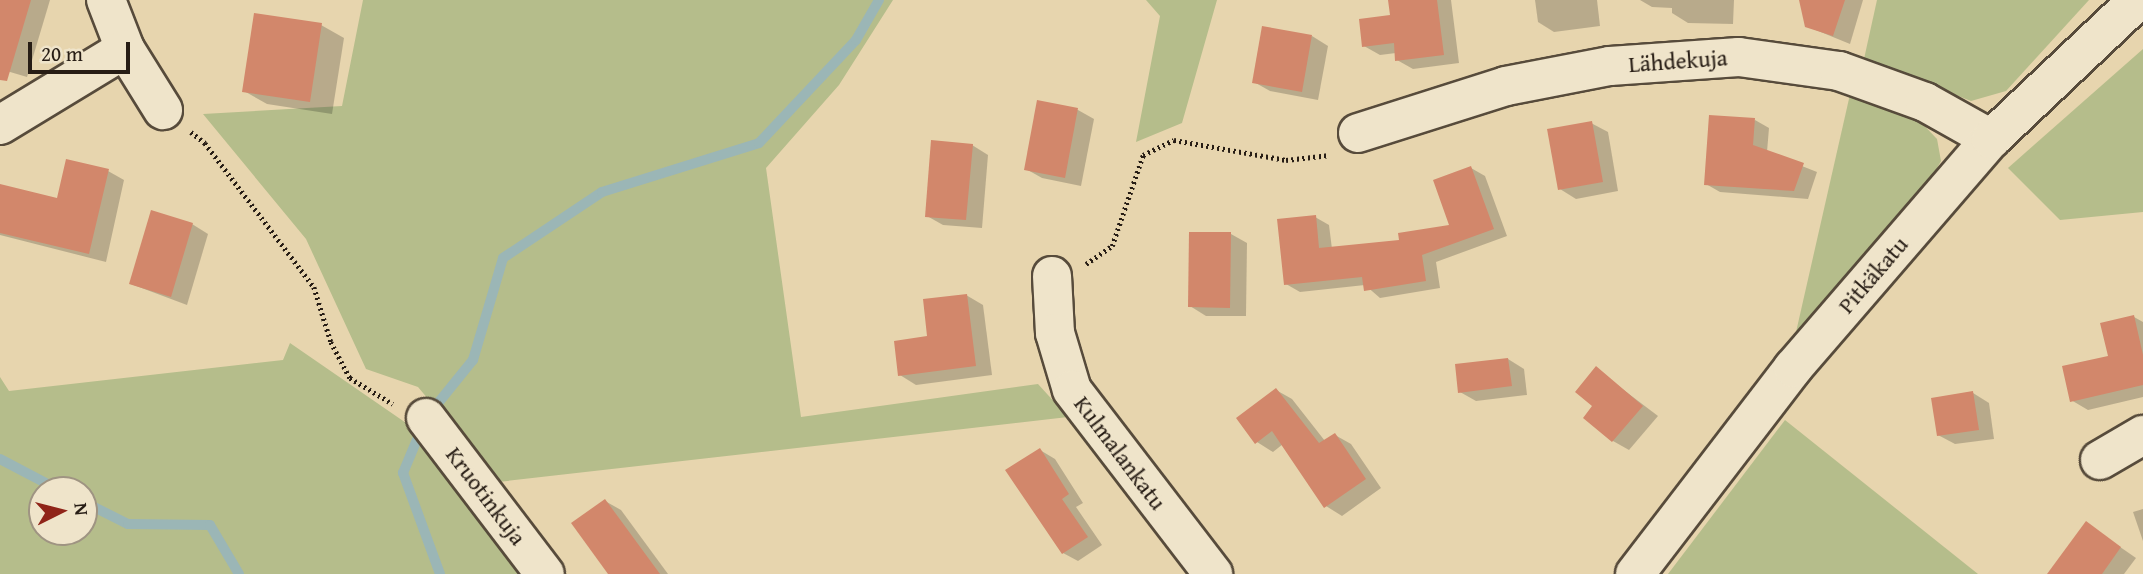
<!DOCTYPE html>
<meta charset="utf-8">
<style>
body{margin:0}
#map{position:relative;width:2143px;height:574px;overflow:hidden;background:#e7d5ae;font-family:"Gentium Book Plus",serif}
div>[style]{position:absolute}
.green>*{inset:0;background:#b5bd8b}
.shadow>*{inset:0;background:#0003}
.stream>*{height:10px;margin:-5px;padding:0 5px;transform-origin:5px;border-radius:5px;background:#9bb6b6}
.building>*{inset:0;background:#d2876b}
.path>*{height:4.5px;margin-top:-2.25px;transform-origin:0;background:repeating-linear-gradient(90deg,#271d15 0 2px,transparent 0 5.5px)}
.roads{filter:drop-shadow(2px 0 #574b3b) drop-shadow(-2px 0 #574b3b) drop-shadow(0 2px #574b3b) drop-shadow(0 -2px #574b3b)}
.minor>*{height:38px;margin:-19px;padding:0 19px;transform-origin:19px;border-radius:19px;background:#efe4ca}
span{translate:-50% -50%;white-space:nowrap;text-align:center;line-height:1.15;-webkit-text-stroke:5px #efe4ca;paint-order:stroke}
.street-label{font-size:23px;color:#271d15}
.north{position:absolute;left:28px;top:476px;width:70px;height:70px;box-sizing:border-box;background:#efe4ca;border:2px solid #9f9482;border-radius:50%;rotate:84deg;font-size:19px;font-weight:700;line-height:28px;text-align:center;color:#271d15}
.north::after{content:'';display:block;margin:auto;width:24px;height:32px;background:#8f2418;clip-path:polygon(50% 0,100% 100%,50% 72%,0 100%)}
.scale{position:absolute;left:28px;top:42px;width:102px;height:32px;box-sizing:border-box;border:4px solid #271d15;border-top:0;padding-left:9px;font-size:21px;line-height:24px;white-space:nowrap;color:#271d15;-webkit-text-stroke:5px #efe4ca;paint-order:stroke}
</style>
<div id="map">
<div class="green">
<div style="clip-path:polygon(363px 0,893px 0,839px 85px,766px 168px,801px 417px,1038px 384px,1068px 417px,498px 482px,418px 387px,366px 369px,306px 239px,203px 114px,342px 106px)"></div>
<div style="clip-path:polygon(1146px 0,1217px 0,1182px 123px,1136px 142px,1160px 16px)"></div>
<div style="clip-path:polygon(1877px 0,2089px 0,2006px 91px,1971px 101px,1864px 59px)"></div>
<div style="clip-path:polygon(2143px 49px,2143px 212px,2060px 220px,2008px 168px)"></div>
<div style="clip-path:polygon(1851px 90px,1916px 117px,1937px 139px,1941px 161px,1932px 177px,1794px 341px)"></div>
<div style="clip-path:polygon(evenodd,290px 343px,409px 425px,521px 574px,0 574px,0 377px,9px 391px,283px 360px,290px 343px,42px 490px,84px 490px,84px 532px,42px 532px,42px 490px)"></div>
<div style="clip-path:polygon(1785px 420px,1978px 574px,1668px 574px)"></div>
</div>
<div class="shadow">
<div style="clip-path:polygon(0 0,50px 0,27px 77px,0 69px)"></div>
<div style="clip-path:polygon(1389px 0,1451px 0,1459px 63px,1413px 69px,1397px 60px,1396px 53px,1380px 55px,1364px 46px,1391px 17px)"></div>
<div style="clip-path:polygon(1535px 0,1597px 0,1600px 26px,1554px 32px,1538px 22px)"></div>
<div style="clip-path:polygon(1640px 0,1734px 0,1733px 24px,1688px 23px,1672px 13px,1672px 8px,1652px 7px)"></div>
<div style="clip-path:polygon(1801px 0,1863px 0,1850px 44px,1806px 26px)"></div>
<div style="clip-path:polygon(321px 25px,344px 38px,332px 114px,267px 104px,244px 91px)"></div>
<div style="clip-path:polygon(1312px 36px,1328px 46px,1318px 100px,1270px 91px,1254px 82px)"></div>
<div style="clip-path:polygon(1039px 102px,1078px 110px,1094px 119px,1081px 186px,1042px 178px,1026px 169px)"></div>
<div style="clip-path:polygon(1755px 120px,1769px 128px,1767px 152px,1817px 172px,1808px 199px,1720px 192px,1706px 184px)"></div>
<div style="clip-path:polygon(1591px 123px,1608px 132px,1618px 191px,1576px 199px,1560px 189px)"></div>
<div style="clip-path:polygon(972px 145px,988px 155px,982px 228px,943px 225px,927px 216px)"></div>
<div style="clip-path:polygon(1471px 168px,1485px 176px,1507px 236px,1436px 262px,1440px 288px,1380px 298px,1365px 285px,1300px 292px,1286px 284px,1315px 217px,1329px 225px,1332px 249px,1401px 241px,1452px 226px)"></div>
<div style="clip-path:polygon(108px 171px,124px 180px,106px 262px,0 235px,0 188px,59px 200px)"></div>
<div style="clip-path:polygon(192px 224px,208px 234px,187px 305px,131px 284px)"></div>
<div style="clip-path:polygon(1231px 234px,1247px 243px,1246px 316px,1206px 316px,1190px 306px)"></div>
<div style="clip-path:polygon(966px 295px,983px 305px,992px 375px,916px 385px,900px 375px)"></div>
<div style="clip-path:polygon(2134px 317px,2143px 322px,2143px 397px,2088px 410px,2071px 400px,2110px 357px)"></div>
<div style="clip-path:polygon(1508px 359px,1524px 369px,1527px 395px,1476px 401px,1460px 392px)"></div>
<div style="clip-path:polygon(1596px 369px,1658px 416px,1629px 450px,1613px 441px,1595px 406px)"></div>
<div style="clip-path:polygon(1276px 390px,1292px 399px,1325px 441px,1335px 435px,1351px 444px,1381px 488px,1342px 516px,1326px 506px,1283px 444px,1273px 452px,1257px 442px)"></div>
<div style="clip-path:polygon(1973px 393px,1989px 403px,1994px 439px,1955px 444px,1938px 435px)"></div>
<div style="clip-path:polygon(1040px 450px,1055px 459px,1083px 503px,1076px 507px,1102px 545px,1078px 561px,1063px 553px)"></div>
<div style="clip-path:polygon(605px 501px,621px 510px,668px 574px,610px 574px)"></div>
<div style="clip-path:polygon(2143px 509px,2143px 541px,2133px 512px)"></div>
<div style="clip-path:polygon(2087px 524px,2136px 558px,2124px 574px,2050px 574px)"></div>
</div>
<div class="stream">
<div style="left:0;top:459px;width:67px;rotate:27.7deg"></div>
<div style="left:84px;top:502px;width:49px;rotate:26.6deg"></div>
<div style="left:128px;top:524px;width:82px;rotate:0.7deg"></div>
<div style="left:210px;top:525px;width:57px;rotate:59.4deg"></div>
<div style="left:440px;top:574px;width:108px;rotate:-110.1deg"></div>
<div style="left:403px;top:473px;width:60px;rotate:-67.3deg"></div>
<div style="left:426px;top:418px;width:75px;rotate:-51deg"></div>
<div style="left:473px;top:360px;width:106px;rotate:-73.6deg"></div>
<div style="left:503px;top:258px;width:119px;rotate:-33.7deg"></div>
<div style="left:602px;top:192px;width:164px;rotate:-17.3deg"></div>
<div style="left:759px;top:143px;width:141px;rotate:-46.7deg"></div>
<div style="left:856px;top:40px;width:46px;rotate:-60.1deg"></div>
</div>
<div class="building">
<div style="clip-path:polygon(0 0,31px 0,7px 81px,0 80px)"></div>
<div style="clip-path:polygon(1388px 0,1437px 0,1444px 55px,1395px 61px,1394px 43px,1362px 47px,1359px 19px,1390px 15px)"></div>
<div style="clip-path:polygon(1799px 0,1845px 0,1833px 36px,1805px 27px)"></div>
<div style="clip-path:polygon(254px 13px,322px 23px,310px 102px,242px 92px)"></div>
<div style="clip-path:polygon(1262px 26px,1312px 35px,1302px 92px,1252px 83px)"></div>
<div style="clip-path:polygon(1037px 100px,1078px 108px,1065px 178px,1024px 170px)"></div>
<div style="clip-path:polygon(1709px 115px,1755px 118px,1753px 145px,1804px 163px,1794px 191px,1704px 185px)"></div>
<div style="clip-path:polygon(1592px 121px,1603px 182px,1558px 190px,1547px 129px)"></div>
<div style="clip-path:polygon(931px 140px,973px 144px,966px 220px,925px 217px)"></div>
<div style="clip-path:polygon(66px 159px,109px 169px,89px 254px,0 233px,0 184px,57px 198px)"></div>
<div style="clip-path:polygon(1471px 166px,1494px 229px,1422px 255px,1426px 281px,1364px 291px,1362px 277px,1284px 285px,1277px 219px,1316px 215px,1319px 248px,1399px 240px,1398px 233px,1449px 225px,1433px 180px)"></div>
<div style="clip-path:polygon(151px 210px,193px 223px,171px 297px,129px 284px)"></div>
<div style="clip-path:polygon(1189px 232px,1231px 232px,1230px 308px,1188px 307px)"></div>
<div style="clip-path:polygon(967px 294px,976px 366px,898px 376px,894px 341px,927px 336px,923px 299px)"></div>
<div style="clip-path:polygon(2134px 315px,2143px 355px,2143px 385px,2070px 402px,2062px 366px,2108px 356px,2100px 323px)"></div>
<div style="clip-path:polygon(1508px 358px,1512px 386px,1458px 393px,1455px 364px)"></div>
<div style="clip-path:polygon(1596px 366px,1643px 406px,1612px 442px,1583px 418px,1592px 406px,1575px 392px)"></div>
<div style="clip-path:polygon(1276px 388px,1319px 443px,1335px 433px,1366px 479px,1324px 508px,1272px 431px,1255px 444px,1236px 418px)"></div>
<div style="clip-path:polygon(1973px 391px,1979px 430px,1937px 436px,1931px 398px)"></div>
<div style="clip-path:polygon(1040px 448px,1069px 494px,1062px 499px,1088px 537px,1062px 554px,1005px 470px)"></div>
<div style="clip-path:polygon(605px 499px,660px 574px,608px 574px,571px 523px)"></div>
<div style="clip-path:polygon(2086px 521px,2121px 547px,2102px 574px,2047px 574px)"></div>
</div>
<div class="path">
<div style="left:191px;top:132px;width:18px;rotate:38deg"></div>
<div style="left:205px;top:143px;width:181px;rotate:52.9deg"></div>
<div style="left:314px;top:287px;width:58px;rotate:72.8deg"></div>
<div style="left:331px;top:342px;width:41px;rotate:62.2deg"></div>
<div style="left:350px;top:378px;width:50px;rotate:31.2deg"></div>
<div style="left:1086px;top:264px;width:32px;rotate:-35deg"></div>
<div style="left:1112px;top:246px;width:96px;rotate:-71.2deg"></div>
<div style="left:1143px;top:155px;width:34px;rotate:-26deg"></div>
<div style="left:1174px;top:140px;width:114px;rotate:10.1deg"></div>
<div style="left:1286px;top:160px;width:44px;rotate:-6.5deg"></div>
</div>
<div class="roads">
<div class="minor">
<div style="left:106px;top:0;width:53px;rotate:68.8deg"></div>
<div style="left:125px;top:49px;width:72px;rotate:58.1deg"></div>
<div style="left:0;top:125px;width:146px;rotate:-31.3deg"></div>
<div style="left:1358px;top:133px;width:155px;rotate:-17.6deg"></div>
<div style="left:1506px;top:86px;width:106px;rotate:-10.9deg"></div>
<div style="left:1610px;top:66px;width:129px;rotate:-4deg"></div>
<div style="left:1739px;top:57px;width:101px;rotate:8deg"></div>
<div style="left:1839px;top:71px;width:91px;rotate:19.8deg"></div>
<div style="left:1925px;top:102px;width:76px;rotate:29.3deg"></div>
<div style="left:1052px;top:276px;width:57px;rotate:87deg"></div>
<div style="left:1055px;top:333px;width:59px;rotate:73.4deg"></div>
<div style="left:1072px;top:390px;width:232px;rotate:52.5deg"></div>
<div style="left:426px;top:418px;width:196px;rotate:52.7deg"></div>
<div style="left:2100px;top:460px;width:50px;rotate:-30.2deg"></div>
<div style="left:1635px;top:574px;width:260px;rotate:-52.5deg"></div>
<div style="left:1793px;top:368px;width:303px;rotate:-49.2deg"></div>
<div style="left:1991px;top:139px;width:202px;rotate:-43.4deg"></div>
</div>
</div>
<div class="street-label">
<span style="left:1678px;top:61px;rotate:-4deg">Lähdekuja</span>
<span style="left:1873px;top:275px;rotate:-49deg">Pitkäkatu</span>
<span style="left:1120px;top:453px;rotate:53deg">Kulmalankatu</span>
<span style="left:486px;top:496px;rotate:53deg">Kruotinkuja</span>
</div>
<div class="north">N</div>
<div class="scale">20 m</div>
</div>
